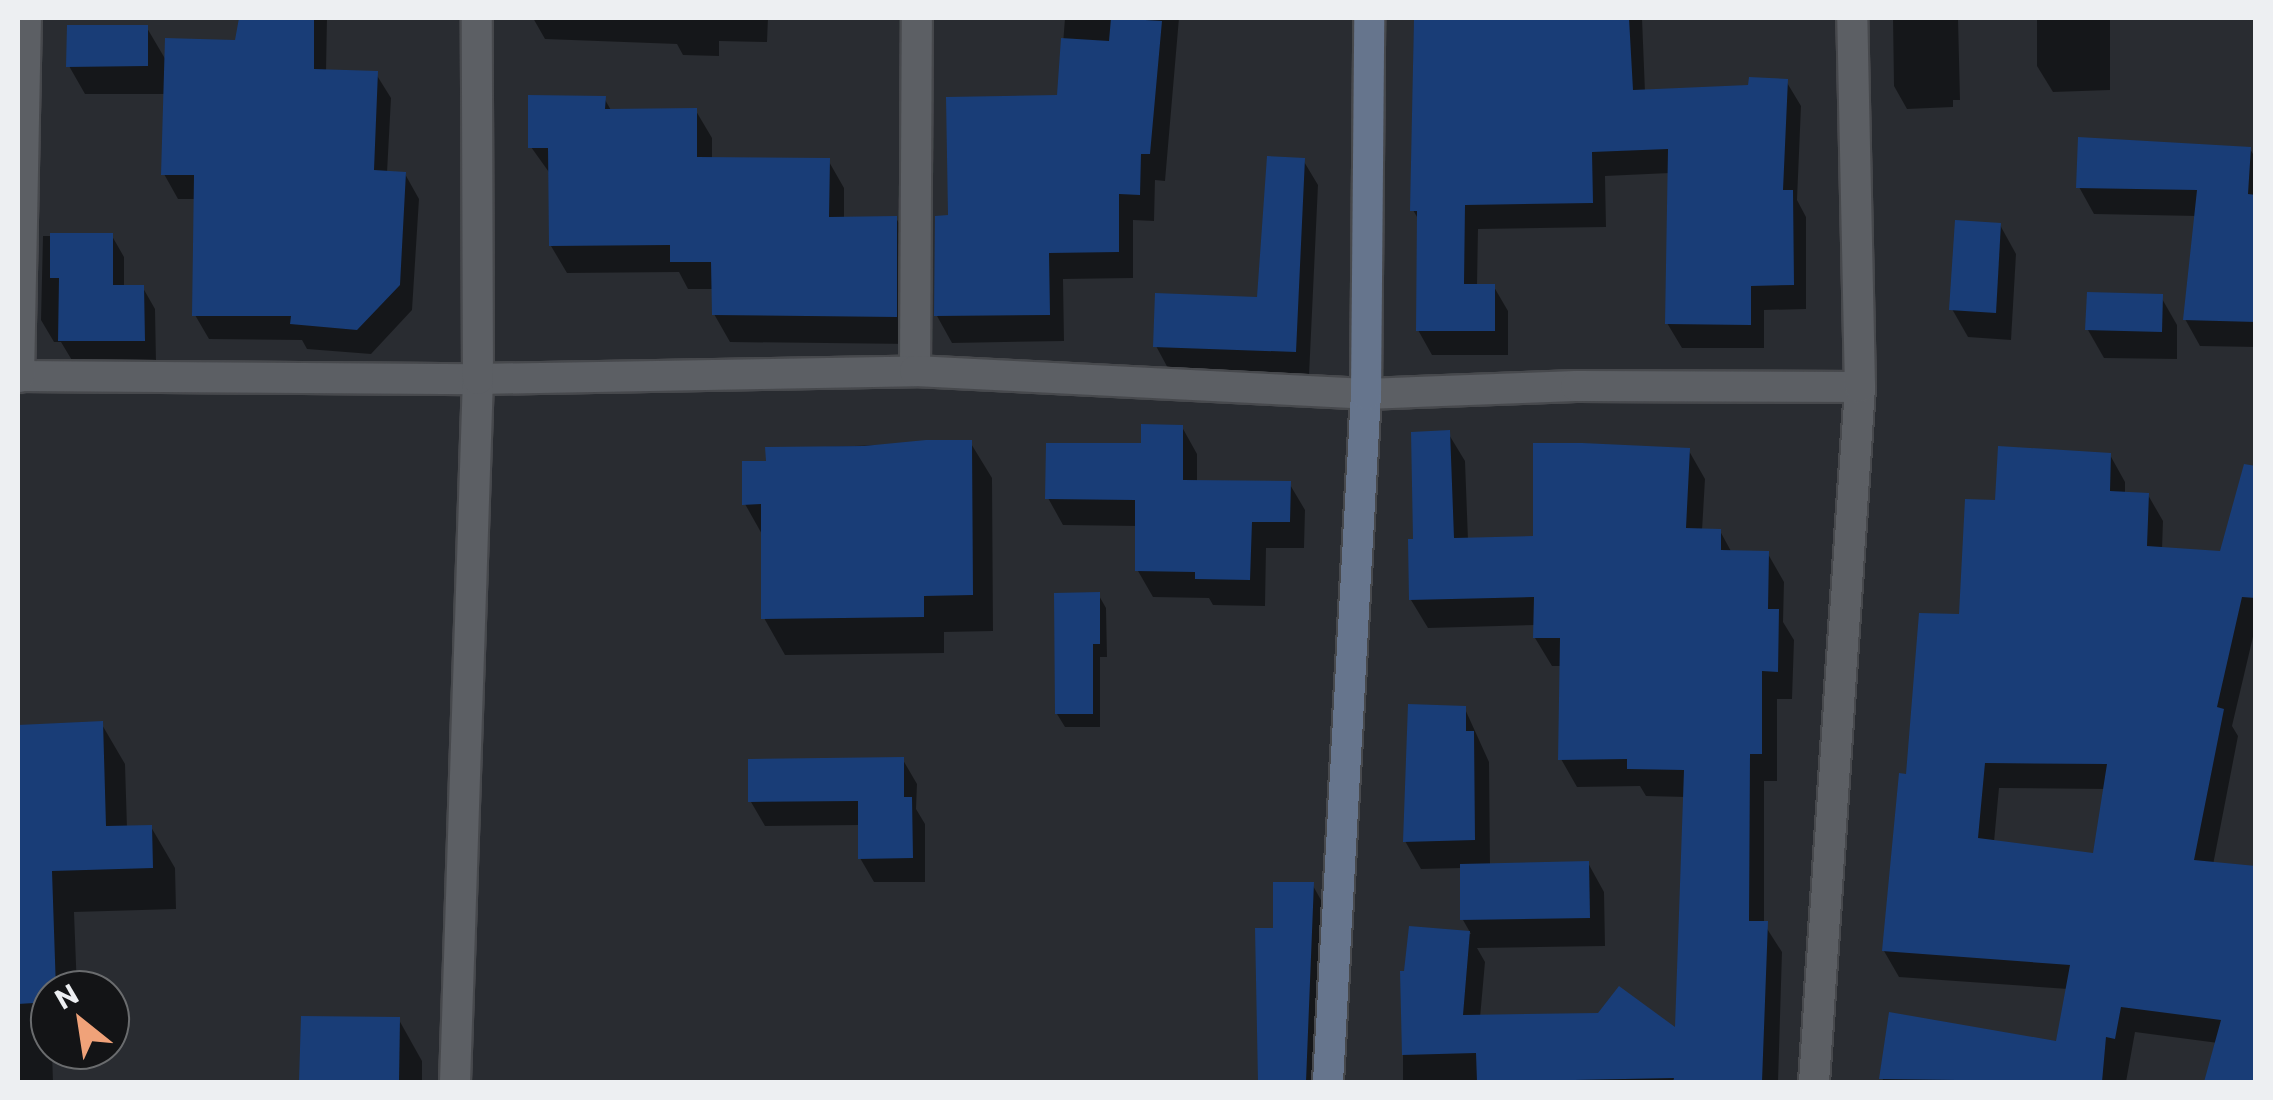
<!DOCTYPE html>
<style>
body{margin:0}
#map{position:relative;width:2273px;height:1100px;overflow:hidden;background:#292c31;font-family:Commissioner,sans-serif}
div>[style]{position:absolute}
.shadow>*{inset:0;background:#0007}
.building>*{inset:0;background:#193d77}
.roads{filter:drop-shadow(2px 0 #47494d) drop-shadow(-2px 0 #47494d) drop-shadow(0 2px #47494d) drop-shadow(0 -2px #47494d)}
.street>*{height:30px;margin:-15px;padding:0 15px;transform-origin:15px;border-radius:15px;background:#5c5f64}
.secondary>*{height:30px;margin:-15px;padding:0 15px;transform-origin:15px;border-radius:15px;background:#66758d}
span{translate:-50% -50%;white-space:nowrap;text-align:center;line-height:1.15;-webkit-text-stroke:10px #131416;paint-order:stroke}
.frame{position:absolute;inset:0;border:20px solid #edeff2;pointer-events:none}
.north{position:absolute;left:30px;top:970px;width:100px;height:100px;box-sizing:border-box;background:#131416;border:2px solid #6a6c6e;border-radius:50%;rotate:330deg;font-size:28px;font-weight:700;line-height:40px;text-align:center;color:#edeff2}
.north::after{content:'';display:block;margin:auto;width:35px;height:45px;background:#f0a279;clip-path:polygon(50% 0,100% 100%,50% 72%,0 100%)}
</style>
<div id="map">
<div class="shadow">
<div style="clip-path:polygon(242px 18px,327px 18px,326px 72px,376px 74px,391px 98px,387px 173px,405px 174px,419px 199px,412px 310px,371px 354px,307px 349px,302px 340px,209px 339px,195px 315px,196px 199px,178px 199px,164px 174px,166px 94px,85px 94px,69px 66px,147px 28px,167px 62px,236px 42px,242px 36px)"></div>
<div style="clip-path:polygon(533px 18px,768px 18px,767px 42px,719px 41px,719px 56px,683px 55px,677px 44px,545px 39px)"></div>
<div style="clip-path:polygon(1065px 18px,1179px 18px,1165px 181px,1155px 180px,1154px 221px,1133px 220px,1133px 278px,1063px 279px,1064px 341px,952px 343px,937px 316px,951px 218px,1059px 97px)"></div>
<div style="clip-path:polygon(1414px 18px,1642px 18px,1645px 92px,1751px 88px,1786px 81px,1801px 106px,1797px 200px,1806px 217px,1806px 309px,1764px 310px,1764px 348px,1682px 348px,1667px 323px,1670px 173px,1605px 176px,1606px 227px,1478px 229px,1477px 286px,1494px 287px,1508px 311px,1508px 355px,1432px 355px,1418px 330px,1420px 222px,1413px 210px)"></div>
<div style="clip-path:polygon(1893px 18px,1958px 18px,1960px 100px,1953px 100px,1953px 107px,1907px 109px,1894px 86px)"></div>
<div style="clip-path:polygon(2037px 18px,2110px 18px,2110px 90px,2053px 92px,2037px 66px)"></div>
<div style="clip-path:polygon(604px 98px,612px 112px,696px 111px,712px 138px,712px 160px,828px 160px,844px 188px,844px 219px,896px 218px,912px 246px,911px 344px,730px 342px,714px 314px,714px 289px,688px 289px,679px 272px,567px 273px,551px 246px,551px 175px,531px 147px)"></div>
<div style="clip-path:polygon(2250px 149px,2256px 159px,2256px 347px,2200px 346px,2185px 319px,2197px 216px,2094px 214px,2079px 187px)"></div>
<div style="clip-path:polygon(1303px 160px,1318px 185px,1309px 376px,1170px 372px,1156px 346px,1259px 299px)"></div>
<div style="clip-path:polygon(2000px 225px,2016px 254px,2011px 340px,1968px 337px,1952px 309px)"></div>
<div style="clip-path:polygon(43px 236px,112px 236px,124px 257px,124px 288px,143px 288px,155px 309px,156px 362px,73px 362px,61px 342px,54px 342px,41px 320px)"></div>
<div style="clip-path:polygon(2161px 297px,2177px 325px,2177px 359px,2104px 358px,2088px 330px)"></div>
<div style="clip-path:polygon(1182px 427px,1197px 454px,1197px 482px,1289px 483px,1305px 510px,1304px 548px,1266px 548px,1265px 606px,1213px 605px,1209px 598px,1153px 597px,1138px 571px,1138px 526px,1063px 525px,1048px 498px)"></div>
<div style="clip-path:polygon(1448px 433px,1465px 461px,1468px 540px,1535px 539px,1689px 451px,1705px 479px,1702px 531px,1720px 531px,1732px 553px,1768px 554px,1784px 582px,1783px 622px,1794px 640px,1792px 699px,1777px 699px,1777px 781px,1764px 781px,1764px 924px,1782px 952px,1778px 1082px,1403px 1082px,1403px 973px,1407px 973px,1412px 928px,1471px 934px,1463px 920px,1462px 868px,1421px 869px,1405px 841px,1465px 709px,1489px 762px,1490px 865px,1588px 863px,1604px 892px,1605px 946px,1477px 948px,1485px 962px,1480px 1018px,1678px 1032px,1685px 797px,1646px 796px,1640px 786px,1577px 787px,1561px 759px,1562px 666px,1552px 666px,1535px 638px,1536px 625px,1428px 628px,1411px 600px,1416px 542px)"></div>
<div style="clip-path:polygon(970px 442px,992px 478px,993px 631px,944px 632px,944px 653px,785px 655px,764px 618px,763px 536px,745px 504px,768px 464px,767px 449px)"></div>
<div style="clip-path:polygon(evenodd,2110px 455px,2125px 482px,2125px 494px,2148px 495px,2163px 521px,2162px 550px,2256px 564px,2256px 624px,2232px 726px,2238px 736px,2213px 865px,2256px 869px,2256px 1082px,2207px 1082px,2218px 1043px,2135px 1032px,2126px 1082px,1884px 1082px,1882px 1078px,2058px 1044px,2068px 989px,1899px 977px,1884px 951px,1908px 776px,1997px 503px,2110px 455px,1999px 788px,2106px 789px,2095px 856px,1994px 842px,1999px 788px)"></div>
<div style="clip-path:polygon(1098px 594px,1106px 608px,1107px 657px,1100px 657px,1100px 727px,1065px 727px,1057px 714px)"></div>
<div style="clip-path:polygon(101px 723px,125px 764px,127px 828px,151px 827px,175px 868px,176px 909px,74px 912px,77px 990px,50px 990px,53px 1082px,18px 1082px,18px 727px)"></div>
<div style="clip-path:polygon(903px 760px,917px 784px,916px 809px,925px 824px,925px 882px,874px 882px,860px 858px,860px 825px,765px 826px,751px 802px)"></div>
<div style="clip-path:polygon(1312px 884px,1326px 909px,1319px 1082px,1261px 1082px,1257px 931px,1276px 930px)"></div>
<div style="clip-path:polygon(303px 1018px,399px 1020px,422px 1061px,422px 1082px,301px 1082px)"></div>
</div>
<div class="building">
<div style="clip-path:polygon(239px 18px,314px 18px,314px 69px,378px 71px,374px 170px,406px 172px,400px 285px,357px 330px,290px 324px,291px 316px,192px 316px,194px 175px,161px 175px,165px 38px,235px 40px)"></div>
<div style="clip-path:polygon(1111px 18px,1162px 21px,1150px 154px,1141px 154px,1140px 195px,1119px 194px,1119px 252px,1049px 253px,1050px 315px,934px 316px,935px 216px,948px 215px,946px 97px,1057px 95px,1061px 38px,1109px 41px)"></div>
<div style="clip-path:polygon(1414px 18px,1629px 18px,1633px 90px,1748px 85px,1749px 77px,1788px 79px,1783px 190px,1793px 190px,1794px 285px,1751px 286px,1751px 325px,1665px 324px,1668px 149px,1592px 152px,1593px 203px,1465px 205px,1464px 284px,1495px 284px,1495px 331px,1416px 331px,1417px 211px,1410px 211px)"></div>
<div style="clip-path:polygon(67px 25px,148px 25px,148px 66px,66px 67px)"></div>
<div style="clip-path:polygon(528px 95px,606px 96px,605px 109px,697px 108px,697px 157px,830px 158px,829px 217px,897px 216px,897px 317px,712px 315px,711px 262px,670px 262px,670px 245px,549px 246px,548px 148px,528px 148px)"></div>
<div style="clip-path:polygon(2078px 137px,2251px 147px,2248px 194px,2256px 195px,2256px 322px,2183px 320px,2197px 190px,2076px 188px)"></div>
<div style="clip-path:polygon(1267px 156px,1305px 158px,1296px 352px,1153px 347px,1155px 293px,1257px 297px)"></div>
<div style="clip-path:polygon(1955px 220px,2001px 223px,1996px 313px,1949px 310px)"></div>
<div style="clip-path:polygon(50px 233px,113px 233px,113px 285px,144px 285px,145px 341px,58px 341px,59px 278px,50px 278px)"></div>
<div style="clip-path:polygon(2087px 292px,2163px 294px,2162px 332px,2085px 330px)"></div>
<div style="clip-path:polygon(1141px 424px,1183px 425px,1183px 480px,1291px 481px,1290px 522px,1252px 522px,1250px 580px,1195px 579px,1195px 572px,1135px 571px,1135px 500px,1045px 499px,1046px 443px,1141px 443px)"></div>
<div style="clip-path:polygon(1450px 430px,1454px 538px,1533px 536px,1533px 443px,1582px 443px,1690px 448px,1686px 528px,1721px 529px,1721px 550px,1769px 551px,1768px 609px,1779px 609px,1778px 672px,1762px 671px,1762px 754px,1750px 754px,1749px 921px,1768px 921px,1762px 1082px,1673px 1082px,1674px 1078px,1477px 1082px,1476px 1053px,1402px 1055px,1400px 971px,1404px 971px,1409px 926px,1470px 931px,1463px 1015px,1598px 1013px,1619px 986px,1675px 1027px,1684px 770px,1627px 769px,1627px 759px,1558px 760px,1560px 638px,1533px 638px,1534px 597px,1409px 600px,1408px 539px,1413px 539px,1411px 432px)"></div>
<div style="clip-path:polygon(926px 440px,972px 440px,973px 595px,924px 596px,924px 617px,761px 619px,761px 504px,742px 505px,742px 461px,766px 461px,765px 447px,864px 446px)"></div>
<div style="clip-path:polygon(evenodd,1998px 446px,2111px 453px,2110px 491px,2149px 493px,2147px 546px,2220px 551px,2244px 464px,2256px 466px,2256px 598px,2242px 597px,2217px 707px,2224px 709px,2194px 860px,2256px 866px,2256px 1082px,2204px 1082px,2221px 1020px,2121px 1007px,2115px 1039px,2106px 1037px,2102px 1082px,1879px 1079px,1889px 1012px,2056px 1041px,2070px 965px,1882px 951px,1899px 773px,1906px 774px,1919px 613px,1959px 614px,1965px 499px,1995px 500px,1998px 446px,1985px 763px,2107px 764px,2093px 853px,1978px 838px,1985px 763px)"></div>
<div style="clip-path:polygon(1100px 592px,1100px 644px,1093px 644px,1093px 714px,1055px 714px,1054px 593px)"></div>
<div style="clip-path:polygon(1408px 704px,1466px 706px,1466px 731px,1474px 731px,1475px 840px,1403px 842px)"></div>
<div style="clip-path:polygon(103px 721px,106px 826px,152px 825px,153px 868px,52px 871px,56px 990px,50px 990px,50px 1002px,18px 1004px,18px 725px)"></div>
<div style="clip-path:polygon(904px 757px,904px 797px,912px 797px,913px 858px,858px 859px,858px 801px,748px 802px,748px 759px)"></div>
<div style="clip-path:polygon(1589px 861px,1590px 918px,1460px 920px,1460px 864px)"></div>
<div style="clip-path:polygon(1273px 882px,1314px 882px,1306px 1082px,1258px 1082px,1255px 928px,1273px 928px)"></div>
<div style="clip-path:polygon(301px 1016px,400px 1017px,399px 1082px,299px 1082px)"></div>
</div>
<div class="roads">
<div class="street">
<div style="left:915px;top:371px;width:353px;rotate:-89.7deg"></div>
<div style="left:18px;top:376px;width:460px;rotate:0.4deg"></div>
<div style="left:478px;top:379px;width:437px;rotate:-1deg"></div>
<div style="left:915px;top:371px;width:452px;rotate:2.9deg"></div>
<div style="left:1366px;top:394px;width:210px;rotate:-2.2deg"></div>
<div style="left:1576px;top:386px;width:284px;rotate:0.2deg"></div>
<div style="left:19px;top:377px;width:359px;rotate:-88.9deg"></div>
<div style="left:455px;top:1082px;width:703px;rotate:-88.13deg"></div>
<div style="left:478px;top:379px;width:361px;rotate:-90.2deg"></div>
<div style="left:1814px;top:1082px;width:697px;rotate:-86.21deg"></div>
<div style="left:1860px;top:387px;width:369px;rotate:-91.2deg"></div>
</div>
<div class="secondary">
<div style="left:1328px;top:1082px;width:689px;rotate:-86.84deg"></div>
<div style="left:1366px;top:394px;width:376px;rotate:-89.5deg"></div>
</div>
</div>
<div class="frame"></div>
<div class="north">N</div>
</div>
